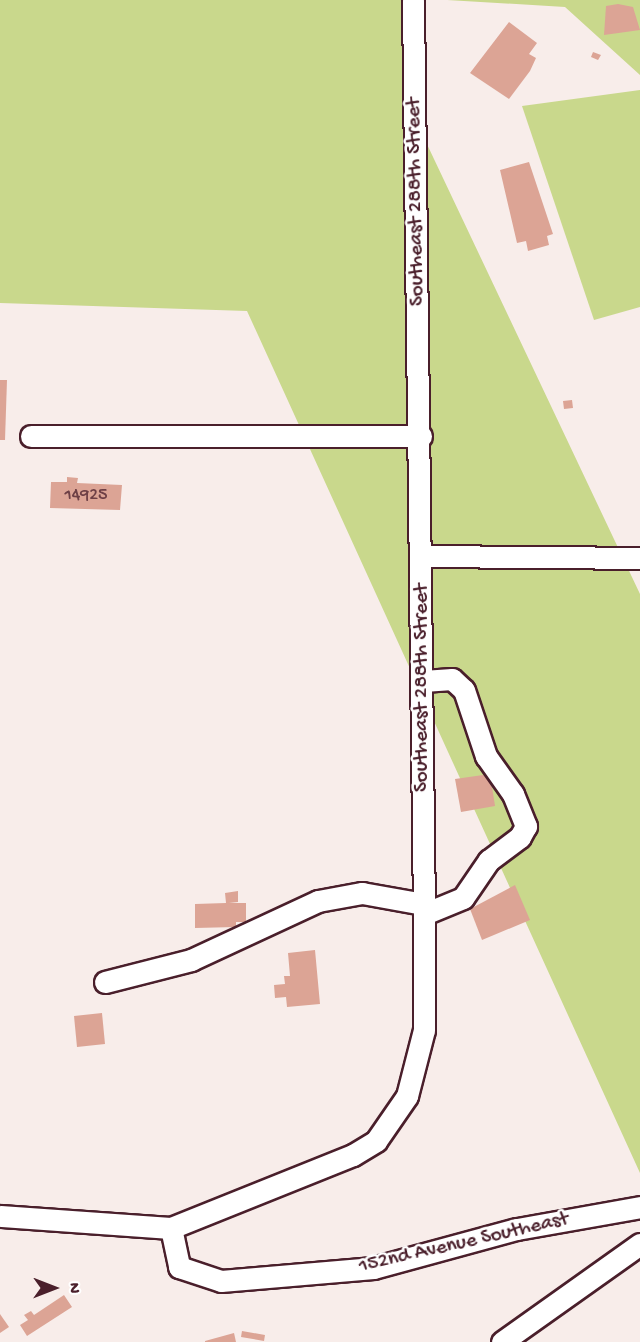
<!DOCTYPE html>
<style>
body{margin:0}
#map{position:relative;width:640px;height:1342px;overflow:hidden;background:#f8edea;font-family:"Gochi Hand",sans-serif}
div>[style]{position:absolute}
.green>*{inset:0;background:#c9d88c}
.building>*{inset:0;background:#dca495}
.roads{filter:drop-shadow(2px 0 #4a1f2b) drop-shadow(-2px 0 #4a1f2b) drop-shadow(0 2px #4a1f2b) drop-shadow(0 -2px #4a1f2b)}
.minor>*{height:21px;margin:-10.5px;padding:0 10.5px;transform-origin:10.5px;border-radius:10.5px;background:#fff}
span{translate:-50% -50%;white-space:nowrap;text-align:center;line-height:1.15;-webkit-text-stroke:5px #fff;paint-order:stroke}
.number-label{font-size:18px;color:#6e4046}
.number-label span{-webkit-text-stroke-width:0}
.street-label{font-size:21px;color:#4a1f2b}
.north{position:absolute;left:24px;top:1258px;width:60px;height:60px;-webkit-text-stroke:4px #fff;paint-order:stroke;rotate:90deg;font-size:16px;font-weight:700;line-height:24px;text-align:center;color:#4a1f2b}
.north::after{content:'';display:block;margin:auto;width:21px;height:27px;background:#4a1f2b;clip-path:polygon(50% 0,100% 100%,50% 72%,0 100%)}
</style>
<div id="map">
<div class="green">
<div style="clip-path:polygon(0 0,405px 0,407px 102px,640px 594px,640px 1173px,247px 311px,0 303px)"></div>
<div style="clip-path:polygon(447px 0,640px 0,640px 75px,565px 7px)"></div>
<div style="clip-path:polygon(640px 90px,640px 307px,594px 320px,522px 106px)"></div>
</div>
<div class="building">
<div style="clip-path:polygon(618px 4px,633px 7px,640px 30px,604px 35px,606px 6px)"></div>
<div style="clip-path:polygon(509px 22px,537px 43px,529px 54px,536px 58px,530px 71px,509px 99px,470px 73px)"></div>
<div style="clip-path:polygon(593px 52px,601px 55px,598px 60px,591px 57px)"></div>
<div style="clip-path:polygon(529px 162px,553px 234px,547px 236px,549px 245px,528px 251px,526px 241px,517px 243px,500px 170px)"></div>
<div style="clip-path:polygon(0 380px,7px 380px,5px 440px,0 440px)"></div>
<div style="clip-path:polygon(572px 400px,573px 408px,564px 409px,563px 401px)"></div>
<div style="clip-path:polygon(67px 477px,78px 478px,77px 483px,122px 485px,120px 510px,50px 508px,51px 482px,67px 482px)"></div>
<div style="clip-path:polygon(490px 774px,495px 806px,461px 812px,455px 779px)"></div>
<div style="clip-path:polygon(515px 885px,530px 920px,482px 940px,470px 909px)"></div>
<div style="clip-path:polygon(238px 891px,238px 902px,229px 903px,246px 903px,246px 922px,236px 922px,236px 927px,195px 928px,195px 904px,226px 903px,225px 893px)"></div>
<div style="clip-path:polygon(315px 950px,320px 1004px,287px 1007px,286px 997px,275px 998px,274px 985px,285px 984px,284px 976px,290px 976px,288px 953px)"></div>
<div style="clip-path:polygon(102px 1013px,105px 1044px,77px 1047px,74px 1016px)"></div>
<div style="clip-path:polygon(64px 1295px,72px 1307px,27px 1336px,20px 1325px,28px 1320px,24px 1315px,31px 1311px,34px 1315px)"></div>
<div style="clip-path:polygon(0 1314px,9px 1327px,0 1333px)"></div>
<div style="clip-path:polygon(242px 1331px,265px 1335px,264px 1341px,241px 1337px)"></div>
<div style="clip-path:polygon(234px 1333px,236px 1342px,205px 1342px,205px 1341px)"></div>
</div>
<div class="roads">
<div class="minor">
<div style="left:31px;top:436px;width:390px"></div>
<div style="left:422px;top:556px;width:218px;rotate:0.5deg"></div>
<div style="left:423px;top:681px;width:29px;rotate:-4deg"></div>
<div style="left:452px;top:679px;width:16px;rotate:43deg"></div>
<div style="left:464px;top:690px;width:70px;rotate:71.6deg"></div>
<div style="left:486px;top:756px;width:47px;rotate:54.6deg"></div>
<div style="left:513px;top:794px;width:35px;rotate:68deg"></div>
<div style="left:526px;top:826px;width:13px;rotate:119deg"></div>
<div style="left:520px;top:837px;width:39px;rotate:143deg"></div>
<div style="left:489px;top:860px;width:46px;rotate:124.4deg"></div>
<div style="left:463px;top:898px;width:42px;rotate:157.7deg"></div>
<div style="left:105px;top:982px;width:89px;rotate:-14.3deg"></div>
<div style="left:191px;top:960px;width:140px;rotate:-24.9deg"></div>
<div style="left:318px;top:901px;width:45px;rotate:-10.3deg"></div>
<div style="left:362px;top:893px;width:63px;rotate:10.1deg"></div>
<div style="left:0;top:1216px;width:171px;rotate:4deg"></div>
<div style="left:171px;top:1228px;width:196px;rotate:-21.9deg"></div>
<div style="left:353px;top:1155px;width:27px;rotate:-31deg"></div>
<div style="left:376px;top:1141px;width:55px;rotate:-55.4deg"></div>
<div style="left:407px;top:1096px;width:68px;rotate:-75.6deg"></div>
<div style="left:424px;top:1030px;width:116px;rotate:-90deg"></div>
<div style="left:424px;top:914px;width:914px;rotate:-90.69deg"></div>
<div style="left:171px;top:1228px;width:40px;rotate:78deg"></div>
<div style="left:179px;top:1267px;width:44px;rotate:18.4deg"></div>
<div style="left:221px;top:1281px;width:153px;rotate:-4.9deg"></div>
<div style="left:373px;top:1268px;width:149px;rotate:-15.2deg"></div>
<div style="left:517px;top:1229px;width:125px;rotate:-10.1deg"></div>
<div style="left:502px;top:1342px;width:169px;rotate:-35.4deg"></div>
</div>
</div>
<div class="number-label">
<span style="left:86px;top:496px">14925</span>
</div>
<div class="street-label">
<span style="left:417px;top:202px;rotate:-91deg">Southeast 288th Street</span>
<span style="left:423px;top:688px;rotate:-90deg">Southeast 288th Street</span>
<span style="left:464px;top:1244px;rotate:-13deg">152nd Avenue Southeast</span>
</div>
<div class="north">N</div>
</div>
